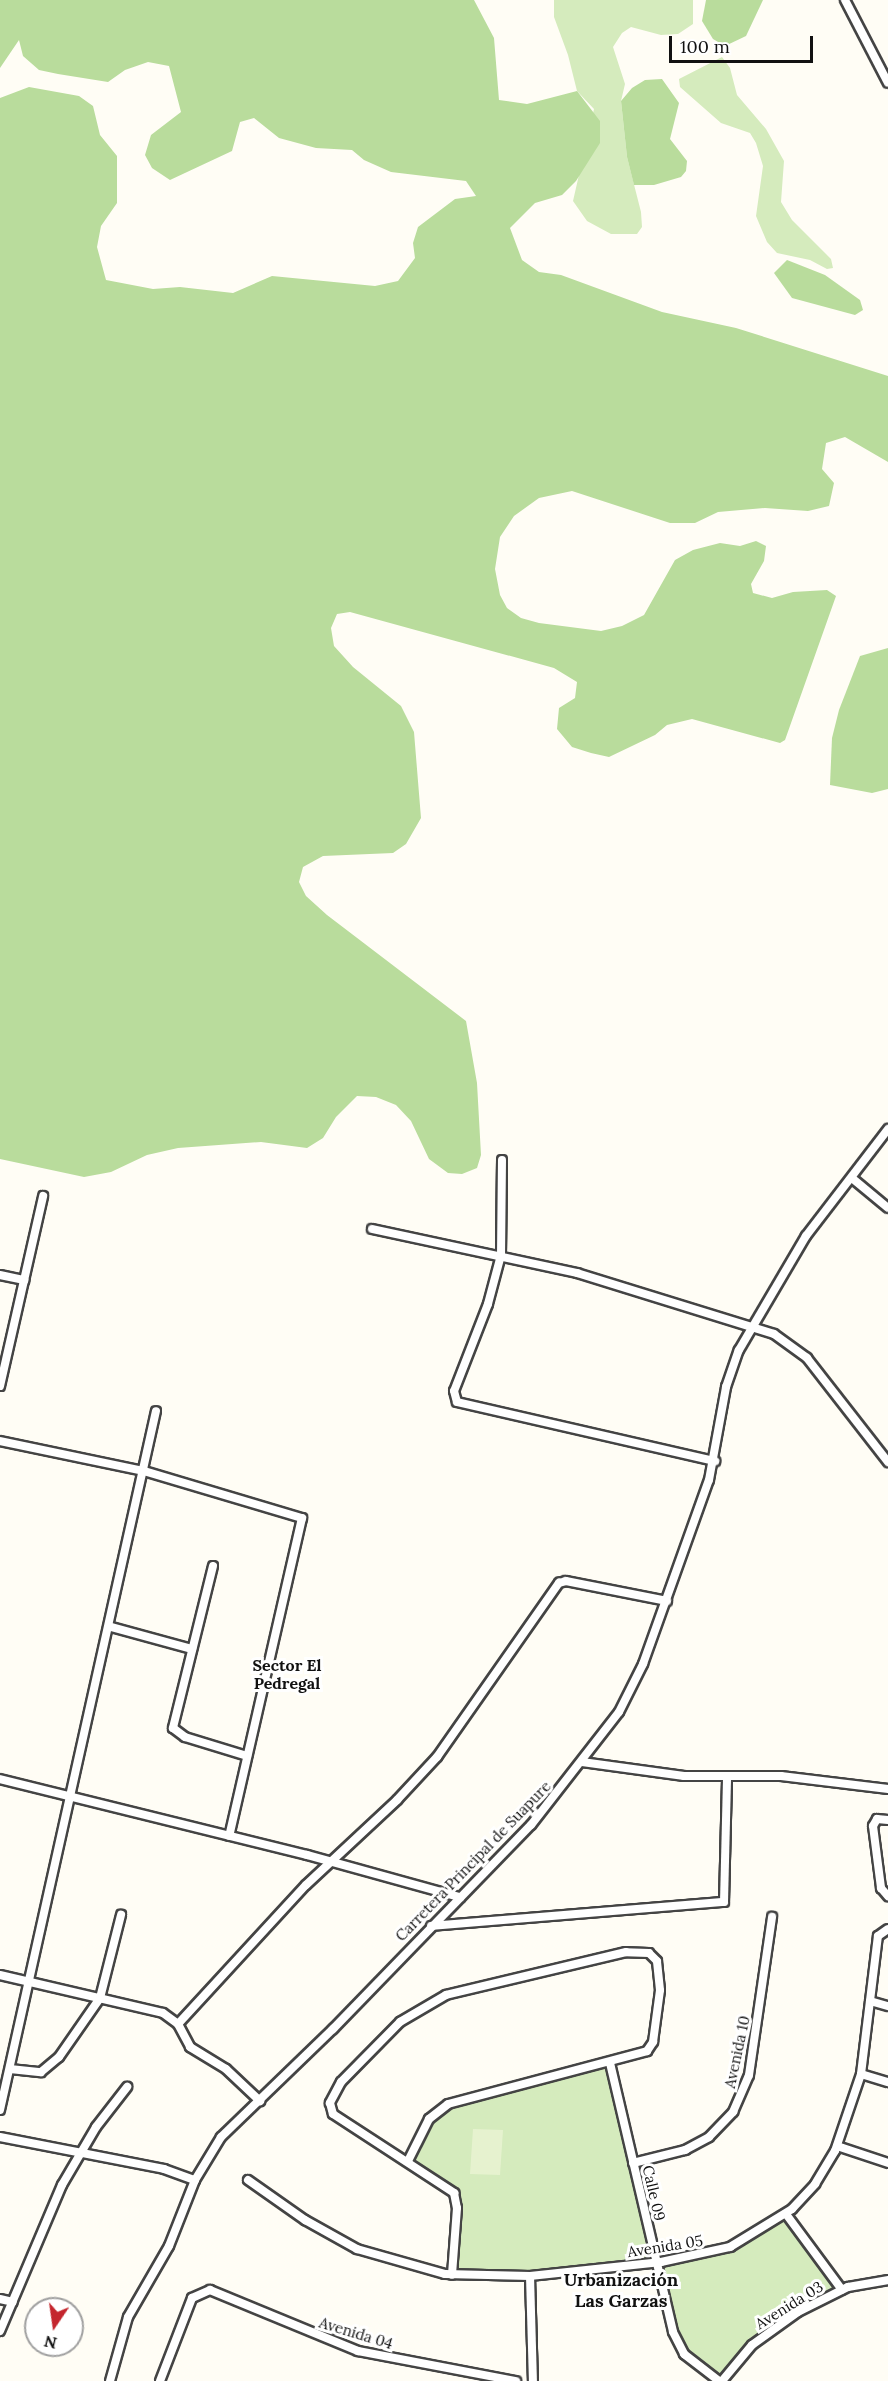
<!DOCTYPE html>
<meta charset="utf-8">
<style>
body{margin:0}
#map{position:relative;width:888px;height:2381px;overflow:hidden;background:#fffdf5;font-family:Lora,serif}
div>[style]{position:absolute}
.green>*{inset:0;background:#d5ebbd}
.forest>*{inset:0;background:#b9dc9c}
.pitch>*{inset:0;background:#e6f2cf}
.roads{filter:drop-shadow(2px 0 #444) drop-shadow(-2px 0 #444) drop-shadow(0 2px #444) drop-shadow(0 -2px #444)}
.minor>*{height:8px;margin:-4px;padding:0 4px;transform-origin:4px;border-radius:4px;background:#fff}
span{translate:-50% -50%;white-space:nowrap;text-align:center;line-height:1.15;-webkit-text-stroke:6px #fff;paint-order:stroke}
.street-label{font-size:15px;color:#111}
.neighbourhood-label{font-size:16px;color:#111;font-weight:700}
.quarter-label{font-size:18px;color:#111;font-weight:700}
.north{position:absolute;left:24px;top:2297px;width:60px;height:60px;box-sizing:border-box;background:#fff;border:2px solid #a0a0a0;border-radius:50%;rotate:193deg;font-size:16px;font-weight:700;line-height:24px;text-align:center;color:#111}
.north::after{content:'';display:block;margin:auto;width:21px;height:27px;background:#c4262e;clip-path:polygon(50% 0,100% 100%,50% 72%,0 100%)}
.scale{position:absolute;left:669px;top:36px;width:144px;height:27px;box-sizing:border-box;border:3px solid #111;border-top:0;padding-left:8px;font-size:18px;line-height:21px;white-space:nowrap;color:#111;-webkit-text-stroke:4px #fff;paint-order:stroke}
</style>
<div id="map">
<div class="green">
<div style="clip-path:polygon(554px 0,693px 0,693px 24px,678px 34px,661px 35px,631px 27px,622px 33px,613px 47px,625px 84px,621px 101px,627px 157px,641px 212px,642px 227px,637px 234px,611px 234px,587px 221px,573px 201px,594px 109px,577px 91px,568px 55px,554px 17px)"></div>
<div style="clip-path:polygon(722px 57px,730px 68px,737px 95px,766px 129px,784px 161px,781px 202px,792px 220px,831px 259px,833px 268px,827px 269px,810px 260px,777px 253px,767px 242px,756px 216px,763px 166px,756px 143px,750px 133px,721px 123px,680px 87px,679px 79px)"></div>
<div style="clip-path:polygon(610px 2063px,657px 2263px,716px 2252px,786px 2214px,842px 2290px,773px 2328px,722px 2381px,680px 2347px,657px 2263px,587px 2271px,452px 2275px,456px 2200px,408px 2161px,435px 2112px)"></div>
</div>
<div class="forest">
<div style="clip-path:polygon(0 0,474px 0,494px 38px,499px 100px,527px 104px,577px 91px,600px 121px,600px 143px,576px 181px,562px 195px,535px 203px,510px 228px,522px 260px,539px 272px,561px 275px,662px 312px,736px 328px,888px 376px,888px 462px,845px 437px,826px 443px,822px 469px,834px 483px,829px 506px,808px 511px,765px 508px,718px 512px,695px 523px,670px 523px,572px 491px,539px 498px,514px 516px,500px 537px,495px 569px,500px 595px,507px 608px,521px 618px,539px 623px,601px 631px,622px 626px,644px 615px,675px 560px,693px 550px,720px 543px,740px 546px,756px 541px,766px 546px,764px 561px,751px 584px,753px 593px,772px 598px,793px 592px,827px 590px,836px 596px,785px 740px,780px 743px,692px 719px,667px 725px,655px 735px,609px 757px,591px 753px,572px 747px,557px 729px,559px 708px,575px 698px,577px 682px,554px 668px,350px 612px,337px 614px,331px 628px,334px 646px,353px 667px,401px 706px,414px 732px,421px 818px,406px 844px,393px 853px,323px 856px,303px 867px,299px 882px,306px 896px,327px 915px,466px 1021px,477px 1083px,481px 1155px,477px 1168px,462px 1174px,448px 1173px,429px 1159px,411px 1121px,396px 1105px,376px 1097px,357px 1096px,336px 1117px,323px 1138px,307px 1148px,261px 1142px,178px 1148px,147px 1155px,111px 1172px,84px 1177px,0 1159px,0 98px,29px 87px,79px 96px,93px 106px,100px 135px,117px 156px,117px 203px,101px 226px,97px 247px,106px 280px,153px 289px,180px 287px,233px 293px,272px 276px,375px 286px,398px 281px,415px 258px,413px 243px,418px 227px,455px 199px,476px 196px,466px 181px,391px 172px,364px 160px,352px 150px,316px 148px,279px 138px,254px 118px,240px 122px,232px 151px,170px 180px,152px 168px,145px 155px,151px 135px,181px 112px,169px 66px,148px 62px,125px 70px,108px 82px,58px 74px,39px 70px,23px 56px,19px 40px,0 68px)"></div>
<div style="clip-path:polygon(706px 0,763px 0,746px 36px,725px 46px,713px 39px,702px 21px)"></div>
<div style="clip-path:polygon(662px 79px,679px 103px,670px 139px,687px 161px,686px 171px,681px 177px,654px 185px,634px 185px,627px 157px,621px 101px,632px 88px,645px 80px)"></div>
<div style="clip-path:polygon(787px 260px,825px 275px,860px 300px,863px 310px,855px 315px,792px 298px,774px 273px)"></div>
<div style="clip-path:polygon(888px 648px,888px 789px,872px 793px,830px 785px,832px 738px,839px 710px,860px 656px)"></div>
</div>
<div class="pitch">
<div style="clip-path:polygon(473px 2129px,503px 2130px,500px 2175px,470px 2174px)"></div>
</div>
<div class="roads">
<div class="minor">
<div style="left:845px;top:0;width:93px;rotate:62.6deg"></div>
<div style="left:502px;top:1160px;width:95px;rotate:90.6deg"></div>
<div style="left:501px;top:1255px;width:51px;rotate:104.9deg"></div>
<div style="left:488px;top:1304px;width:93px;rotate:111.3deg"></div>
<div style="left:454px;top:1391px;width:11px;rotate:75deg"></div>
<div style="left:457px;top:1402px;width:265px;rotate:12.9deg"></div>
<div style="left:853px;top:1179px;width:45px;rotate:39.6deg"></div>
<div style="left:372px;top:1229px;width:210px;rotate:12.1deg"></div>
<div style="left:577px;top:1273px;width:206px;rotate:17.2deg"></div>
<div style="left:774px;top:1334px;width:41px;rotate:36deg"></div>
<div style="left:807px;top:1358px;width:132px;rotate:52.1deg"></div>
<div style="left:0;top:1275px;width:25px;rotate:12deg"></div>
<div style="left:0;top:1386px;width:195px;rotate:-77.2deg"></div>
<div style="left:0;top:1441px;width:147px;rotate:11.8deg"></div>
<div style="left:144px;top:1471px;width:165px;rotate:16.6deg"></div>
<div style="left:302px;top:1518px;width:326px;rotate:102.9deg"></div>
<div style="left:213px;top:1566px;width:167px;rotate:103.9deg"></div>
<div style="left:173px;top:1728px;width:15px;rotate:37deg"></div>
<div style="left:185px;top:1737px;width:65px;rotate:17deg"></div>
<div style="left:111px;top:1627px;width:84px;rotate:15.2deg"></div>
<div style="left:582px;top:1762px;width:103px;rotate:7.8deg"></div>
<div style="left:684px;top:1776px;width:97px"></div>
<div style="left:781px;top:1776px;width:108px;rotate:6.9deg"></div>
<div style="left:0;top:1779px;width:316px;rotate:13.9deg"></div>
<div style="left:307px;top:1855px;width:159px;rotate:15.4deg"></div>
<div style="left:888px;top:1820px;width:11px;rotate:-175deg"></div>
<div style="left:877px;top:1819px;width:8px;rotate:120deg"></div>
<div style="left:873px;top:1826px;width:63px;rotate:82.6deg"></div>
<div style="left:881px;top:1888px;width:11px;rotate:49deg"></div>
<div style="left:431px;top:1926px;width:294px;rotate:-4.7deg"></div>
<div style="left:724px;top:1902px;width:125px;rotate:-88.6deg"></div>
<div style="left:0;top:1975px;width:167px;rotate:13.1deg"></div>
<div style="left:163px;top:2013px;width:19px;rotate:36deg"></div>
<div style="left:178px;top:2024px;width:26px;rotate:62deg"></div>
<div style="left:190px;top:2047px;width:42px;rotate:31.4deg"></div>
<div style="left:226px;top:2069px;width:47px;rotate:43.3deg"></div>
<div style="left:870px;top:2001px;width:19px;rotate:16deg"></div>
<div style="left:178px;top:2024px;width:189px;rotate:-47.4deg"></div>
<div style="left:306px;top:1885px;width:125px;rotate:-43deg"></div>
<div style="left:397px;top:1800px;width:59px;rotate:-47.1deg"></div>
<div style="left:437px;top:1757px;width:213px;rotate:-55deg"></div>
<div style="left:559px;top:1583px;width:7px;rotate:-16deg"></div>
<div style="left:566px;top:1581px;width:103px;rotate:11.2deg"></div>
<div style="left:610px;top:2063px;width:276px;rotate:76.8deg"></div>
<div style="left:673px;top:2332px;width:25px;rotate:63deg"></div>
<div style="left:684px;top:2354px;width:44px;rotate:37.6deg"></div>
<div style="left:10px;top:2069px;width:31px;rotate:6deg"></div>
<div style="left:41px;top:2072px;width:23px;rotate:-40deg"></div>
<div style="left:59px;top:2057px;width:72px;rotate:-55.2deg"></div>
<div style="left:100px;top:1998px;width:86px;rotate:-75.8deg"></div>
<div style="left:861px;top:2074px;width:28px;rotate:17deg"></div>
<div style="left:0;top:2110px;width:716px;rotate:-77.42deg"></div>
<div style="left:0;top:2137px;width:167px;rotate:11deg"></div>
<div style="left:164px;top:2169px;width:33px;rotate:20deg"></div>
<div style="left:837px;top:2146px;width:54px;rotate:18.4deg"></div>
<div style="left:408px;top:2161px;width:47px;rotate:-63.4deg"></div>
<div style="left:429px;top:2119px;width:24px;rotate:-38deg"></div>
<div style="left:448px;top:2104px;width:206px;rotate:-14.9deg"></div>
<div style="left:647px;top:2051px;width:11px;rotate:-56deg"></div>
<div style="left:653px;top:2042px;width:52px;rotate:-82.3deg"></div>
<div style="left:660px;top:1990px;width:29px;rotate:-96deg"></div>
<div style="left:657px;top:1961px;width:11px;rotate:-135deg"></div>
<div style="left:649px;top:1953px;width:23px;rotate:-178deg"></div>
<div style="left:626px;top:1952px;width:185px;rotate:166.6deg"></div>
<div style="left:446px;top:1995px;width:53px;rotate:149.6deg"></div>
<div style="left:400px;top:2022px;width:84px;rotate:134.5deg"></div>
<div style="left:341px;top:2082px;width:24px;rotate:118deg"></div>
<div style="left:330px;top:2103px;width:11px;rotate:75deg"></div>
<div style="left:333px;top:2114px;width:145px;rotate:33.1deg"></div>
<div style="left:454px;top:2193px;width:15px;rotate:79deg"></div>
<div style="left:457px;top:2208px;width:67px;rotate:94.3deg"></div>
<div style="left:633px;top:2163px;width:54px;rotate:-14deg"></div>
<div style="left:685px;top:2150px;width:27px;rotate:-28deg"></div>
<div style="left:709px;top:2137px;width:35px;rotate:-46deg"></div>
<div style="left:733px;top:2112px;width:40px;rotate:-66.6deg"></div>
<div style="left:749px;top:2075px;width:160px;rotate:-81.7deg"></div>
<div style="left:248px;top:2180px;width:70px;rotate:35.1deg"></div>
<div style="left:305px;top:2220px;width:60px;rotate:29.1deg"></div>
<div style="left:357px;top:2249px;width:91px;rotate:15.9deg"></div>
<div style="left:445px;top:2274px;width:85px;rotate:1.3deg"></div>
<div style="left:530px;top:2276px;width:132px;rotate:-6.1deg"></div>
<div style="left:661px;top:2262px;width:71px;rotate:-12.3deg"></div>
<div style="left:730px;top:2247px;width:73px;rotate:-31.5deg"></div>
<div style="left:792px;top:2209px;width:34px;rotate:-47deg"></div>
<div style="left:815px;top:2184px;width:39px;rotate:-59deg"></div>
<div style="left:835px;top:2151px;width:81px;rotate:-71.3deg"></div>
<div style="left:861px;top:2074px;width:139px;rotate:-83deg"></div>
<div style="left:878px;top:1936px;width:12px;rotate:-35deg"></div>
<div style="left:786px;top:2214px;width:94px;rotate:53.6deg"></div>
<div style="left:530px;top:2276px;width:105px;rotate:88.4deg"></div>
<div style="left:0;top:2299px;width:13px;rotate:13deg"></div>
<div style="left:0;top:2331px;width:159px;rotate:-67deg"></div>
<div style="left:62px;top:2185px;width:67px;rotate:-59.6deg"></div>
<div style="left:96px;top:2127px;width:51px;rotate:-52.2deg"></div>
<div style="left:110px;top:2381px;width:66px;rotate:-74.3deg"></div>
<div style="left:128px;top:2317px;width:82px;rotate:-60deg"></div>
<div style="left:169px;top:2246px;width:71px;rotate:-68.5deg"></div>
<div style="left:195px;top:2180px;width:50px;rotate:-58.8deg"></div>
<div style="left:221px;top:2137px;width:156px;rotate:-44deg"></div>
<div style="left:333px;top:2029px;width:284px;rotate:-45.9deg"></div>
<div style="left:531px;top:1825px;width:143px;rotate:-52.1deg"></div>
<div style="left:619px;top:1712px;width:54px;rotate:-63.4deg"></div>
<div style="left:643px;top:1664px;width:195px;rotate:-70.3deg"></div>
<div style="left:709px;top:1480px;width:95px;rotate:-79.6deg"></div>
<div style="left:726px;top:1387px;width:39px;rotate:-71deg"></div>
<div style="left:739px;top:1350px;width:132px;rotate:-59.6deg"></div>
<div style="left:806px;top:1236px;width:135px;rotate:-52.5deg"></div>
<div style="left:160px;top:2381px;width:89px;rotate:-68.9deg"></div>
<div style="left:192px;top:2298px;width:20px;rotate:-24deg"></div>
<div style="left:210px;top:2290px;width:160px;rotate:22.4deg"></div>
<div style="left:358px;top:2351px;width:161px;rotate:10.8deg"></div>
<div style="left:722px;top:2381px;width:47px;rotate:-50.2deg"></div>
<div style="left:752px;top:2345px;width:57px;rotate:-35.7deg"></div>
<div style="left:798px;top:2312px;width:56px;rotate:-26.6deg"></div>
<div style="left:848px;top:2287px;width:41px;rotate:-9.9deg"></div>
</div>
</div>
<div class="street-label">
<span style="left:473px;top:1861px;rotate:-46deg">Carretera Principal de Suapure</span>
<span style="left:737px;top:2052px;rotate:-78deg">Avenida 10</span>
<span style="left:654px;top:2193px;rotate:77deg">Calle 09</span>
<span style="left:665px;top:2246px;rotate:-9deg">Avenida 05</span>
<span style="left:789px;top:2305px;rotate:-32deg">Avenida 03</span>
<span style="left:356px;top:2333px;rotate:17deg">Avenida 04</span>
</div>
<div class="neighbourhood-label">
<span style="left:287px;top:1674px">Sector El<br>Pedregal</span>
</div>
<div class="quarter-label">
<span style="left:621px;top:2291px">Urbanización<br>Las Garzas</span>
</div>
<div class="north">N</div>
<div class="scale">100 m</div>
</div>
